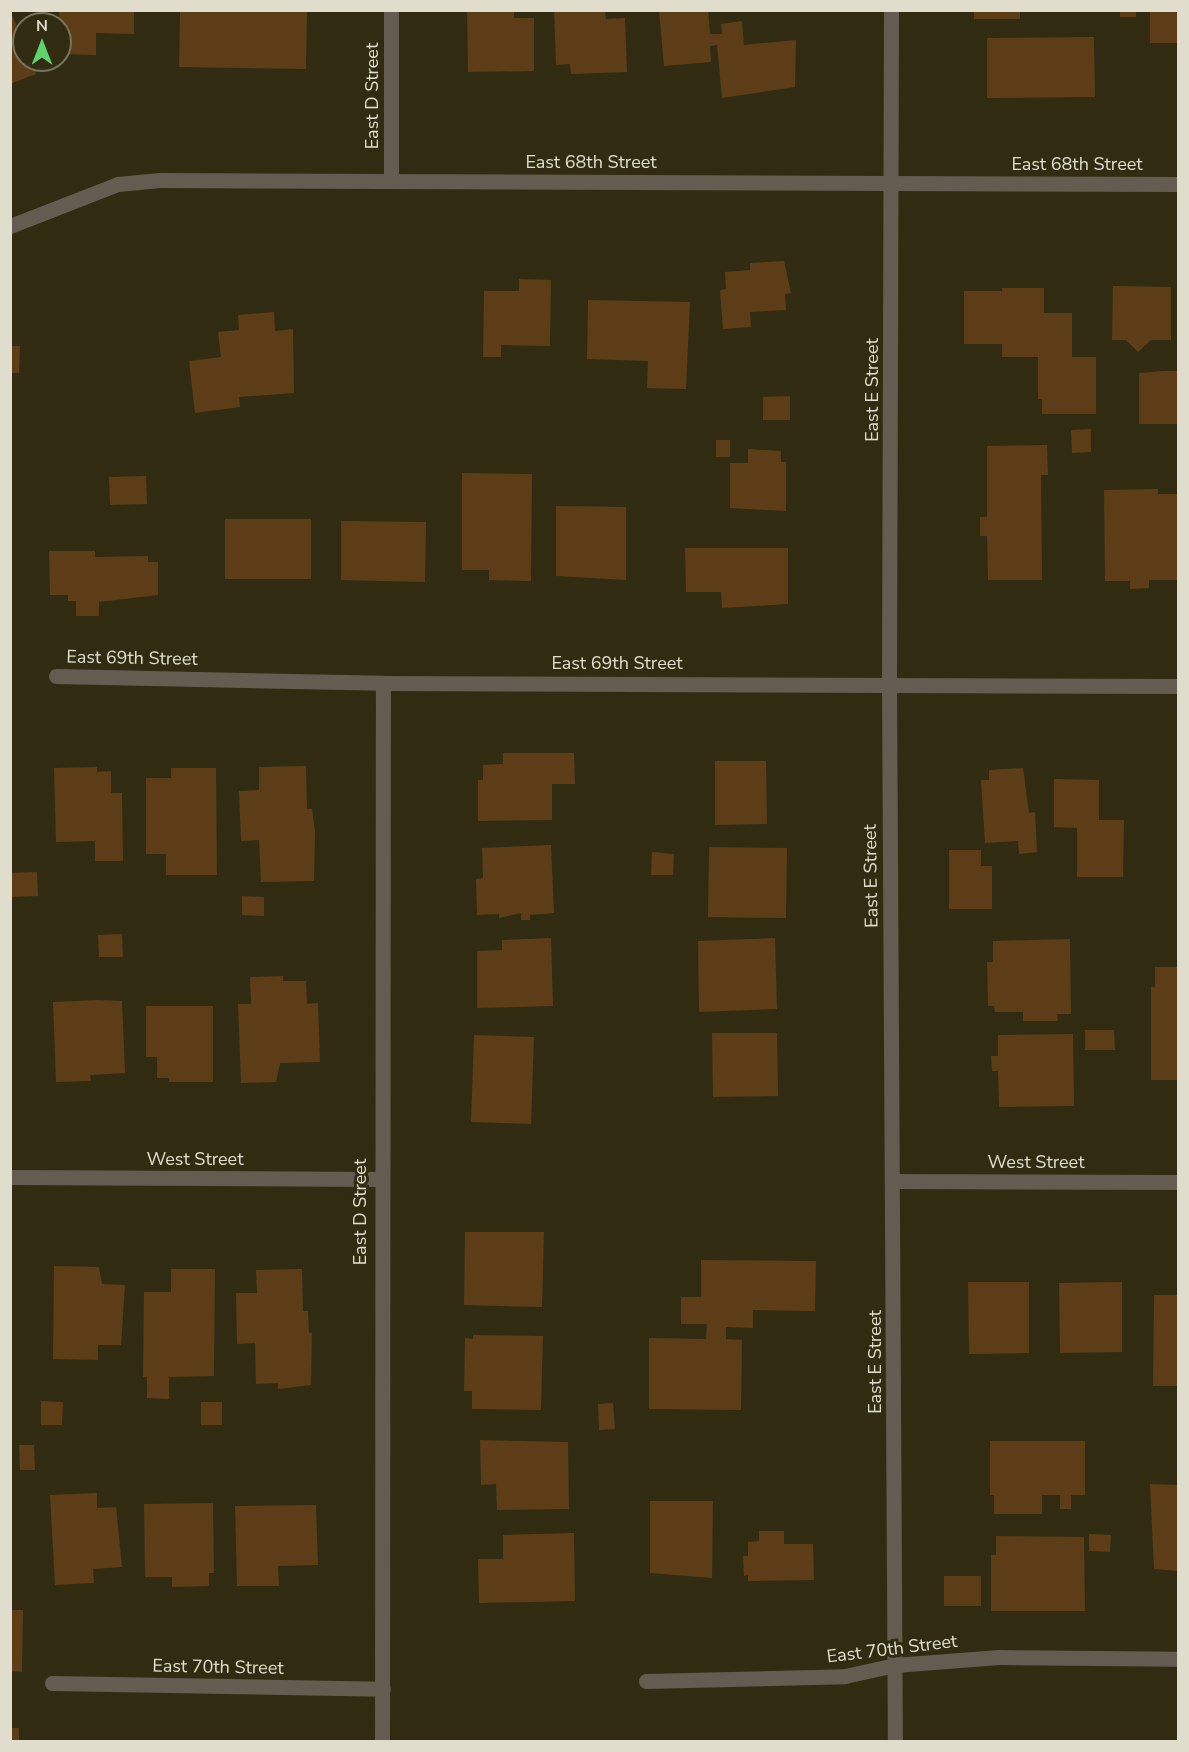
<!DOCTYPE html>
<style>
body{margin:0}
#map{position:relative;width:1189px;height:1752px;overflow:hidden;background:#312c11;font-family:"Nunito Sans",sans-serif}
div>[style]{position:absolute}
.building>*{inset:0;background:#5c3d18}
.street>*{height:15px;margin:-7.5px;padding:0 7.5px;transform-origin:7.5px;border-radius:7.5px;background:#645c51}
span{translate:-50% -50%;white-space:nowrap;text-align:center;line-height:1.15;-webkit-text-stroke:6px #312c11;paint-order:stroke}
.street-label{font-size:18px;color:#e0ddcd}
.frame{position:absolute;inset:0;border:12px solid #e0ddcd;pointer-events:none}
.north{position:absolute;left:12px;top:12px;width:60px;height:60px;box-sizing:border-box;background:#312c11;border:2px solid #77735c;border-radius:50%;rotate:0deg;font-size:16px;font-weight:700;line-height:24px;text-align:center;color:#e0ddcd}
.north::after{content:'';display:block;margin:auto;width:21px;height:27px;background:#5ed56c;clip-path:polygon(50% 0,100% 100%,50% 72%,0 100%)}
</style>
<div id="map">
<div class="building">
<div style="clip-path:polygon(10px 10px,24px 44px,24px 60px,30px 60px,36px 74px,10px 84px)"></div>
<div style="clip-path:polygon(59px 10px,134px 10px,134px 34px,96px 33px,96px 55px,60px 54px)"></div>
<div style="clip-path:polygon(180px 10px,307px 10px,306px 69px,179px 67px)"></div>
<div style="clip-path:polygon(467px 10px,514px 10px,514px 18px,534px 18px,534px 71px,468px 72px)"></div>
<div style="clip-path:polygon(554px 10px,605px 10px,606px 19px,625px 18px,627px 72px,571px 74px,570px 64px,556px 65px)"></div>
<div style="clip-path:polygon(708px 10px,710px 34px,722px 34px,721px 24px,742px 21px,744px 45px,796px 40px,795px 87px,722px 98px,717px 45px,710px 46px,711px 62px,664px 66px,659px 11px)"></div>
<div style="clip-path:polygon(974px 10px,1020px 10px,1020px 19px,974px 19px)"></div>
<div style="clip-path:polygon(1120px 10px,1136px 10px,1136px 17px,1120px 17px)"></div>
<div style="clip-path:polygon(1150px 10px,1178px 10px,1178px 43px,1150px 43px)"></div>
<div style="clip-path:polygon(1094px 37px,1095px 97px,987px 98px,987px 38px)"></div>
<div style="clip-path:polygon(784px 261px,791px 293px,785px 294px,786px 310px,750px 312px,751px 327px,723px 329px,720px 290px,726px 289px,725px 272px,750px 270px,750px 263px)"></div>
<div style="clip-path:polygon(519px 279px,551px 280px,550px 346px,501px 345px,501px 357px,483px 357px,484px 291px,519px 291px)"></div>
<div style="clip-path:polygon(1113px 286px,1171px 287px,1171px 340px,1151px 340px,1138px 352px,1126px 340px,1112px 340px)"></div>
<div style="clip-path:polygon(1002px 288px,1044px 288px,1044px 313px,1072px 313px,1072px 357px,1096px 357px,1096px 414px,1042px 414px,1042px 399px,1038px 399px,1038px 357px,1002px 357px,1002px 344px,964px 344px,964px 291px,1002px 291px)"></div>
<div style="clip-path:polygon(588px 300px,690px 302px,686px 389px,647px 388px,648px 361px,587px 359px)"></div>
<div style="clip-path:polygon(274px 312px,275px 331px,293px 329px,294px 393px,239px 397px,240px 407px,195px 413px,189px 361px,221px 357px,218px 332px,239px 330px,238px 315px)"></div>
<div style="clip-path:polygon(10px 346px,20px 346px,19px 373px,10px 373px)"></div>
<div style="clip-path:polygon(1165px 371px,1178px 371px,1178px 424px,1139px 424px,1139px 373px)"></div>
<div style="clip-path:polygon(790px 396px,790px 420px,763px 420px,763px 397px)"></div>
<div style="clip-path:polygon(1091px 429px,1091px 452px,1072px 453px,1071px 430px)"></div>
<div style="clip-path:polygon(716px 440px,730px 440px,730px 457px,716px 457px)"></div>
<div style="clip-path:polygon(1047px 445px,1048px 475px,1041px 475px,1042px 580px,988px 580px,987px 536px,980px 536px,980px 517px,987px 517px,987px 446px)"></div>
<div style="clip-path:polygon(748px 449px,781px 451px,781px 462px,786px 462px,786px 511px,730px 508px,730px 463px,748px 463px)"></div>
<div style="clip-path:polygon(462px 473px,532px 474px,531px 581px,489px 580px,489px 570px,462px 570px)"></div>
<div style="clip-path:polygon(146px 476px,147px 504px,110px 505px,109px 477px)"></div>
<div style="clip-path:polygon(1158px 489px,1158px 494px,1178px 494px,1178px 580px,1149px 580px,1149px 588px,1130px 589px,1130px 581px,1105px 581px,1104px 490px)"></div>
<div style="clip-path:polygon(556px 506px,626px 507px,626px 580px,556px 576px)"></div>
<div style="clip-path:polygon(225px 519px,311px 519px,311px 579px,225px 579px)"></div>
<div style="clip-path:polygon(341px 521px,426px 522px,425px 582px,341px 580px)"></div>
<div style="clip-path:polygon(685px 548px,788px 548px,788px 604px,722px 608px,721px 592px,686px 592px)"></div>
<div style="clip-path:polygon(49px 551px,95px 551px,95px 557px,148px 556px,148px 562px,158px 562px,158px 595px,99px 602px,99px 616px,76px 616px,76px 601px,68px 601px,68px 595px,50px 595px)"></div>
<div style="clip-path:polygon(503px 753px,574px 753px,575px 784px,552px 784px,552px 820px,478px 821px,478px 780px,483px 780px,483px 765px,503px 764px)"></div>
<div style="clip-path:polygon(715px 761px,766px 761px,767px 824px,715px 825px)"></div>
<div style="clip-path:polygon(306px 766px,307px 809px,312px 809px,315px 832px,314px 881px,261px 882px,259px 840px,241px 841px,239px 791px,259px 790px,259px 767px)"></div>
<div style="clip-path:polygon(97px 767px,97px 772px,111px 771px,111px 793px,122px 793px,123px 861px,95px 861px,95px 841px,56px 842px,54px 768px)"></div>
<div style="clip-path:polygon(171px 768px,216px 768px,217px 875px,166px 875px,166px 854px,146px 854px,146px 778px,171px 778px)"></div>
<div style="clip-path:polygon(1023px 768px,1029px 813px,1035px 812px,1037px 852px,1019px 854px,1018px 841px,985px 843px,981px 780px,989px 780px,989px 770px)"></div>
<div style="clip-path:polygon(1054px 779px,1099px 780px,1099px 820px,1124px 820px,1123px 877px,1077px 877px,1077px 828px,1054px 827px)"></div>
<div style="clip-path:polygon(551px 845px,554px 913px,530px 915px,530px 920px,521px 920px,521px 913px,499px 918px,499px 914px,477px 915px,476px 879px,483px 878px,482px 848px)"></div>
<div style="clip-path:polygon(709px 847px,787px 848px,786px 918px,708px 917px)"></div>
<div style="clip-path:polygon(949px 850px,981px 850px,981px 866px,992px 866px,992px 909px,949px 909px)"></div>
<div style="clip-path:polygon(652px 852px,674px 854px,673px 875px,651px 875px)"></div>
<div style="clip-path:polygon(37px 872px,38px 896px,10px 897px,10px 873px)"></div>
<div style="clip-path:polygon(242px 896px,264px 897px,264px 916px,242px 915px)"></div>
<div style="clip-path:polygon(122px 934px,123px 957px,99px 957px,98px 935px)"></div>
<div style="clip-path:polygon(551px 938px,553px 1006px,477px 1008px,477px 951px,502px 950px,502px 940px)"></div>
<div style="clip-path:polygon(775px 938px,777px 1009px,699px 1012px,698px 941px)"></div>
<div style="clip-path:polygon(1070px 939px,1071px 1014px,1057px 1014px,1058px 1021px,1023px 1021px,1023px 1012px,995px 1012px,994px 1006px,988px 1006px,987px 962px,993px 962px,993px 941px)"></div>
<div style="clip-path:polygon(1155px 967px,1178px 967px,1178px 1080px,1151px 1080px,1151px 987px,1155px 987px)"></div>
<div style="clip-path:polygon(283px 976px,283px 981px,306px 981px,307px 1004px,318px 1003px,320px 1062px,280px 1063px,276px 1082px,241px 1083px,238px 1004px,251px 1004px,250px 977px)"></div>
<div style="clip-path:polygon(98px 1000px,122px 1001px,125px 1073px,90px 1075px,91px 1081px,56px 1082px,53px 1002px)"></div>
<div style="clip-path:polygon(146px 1006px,213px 1006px,213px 1082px,169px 1082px,169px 1078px,157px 1078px,157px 1057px,146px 1057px)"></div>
<div style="clip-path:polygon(1085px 1030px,1114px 1030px,1115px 1050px,1085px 1050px)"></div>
<div style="clip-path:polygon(712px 1033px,777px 1033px,778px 1096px,713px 1097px)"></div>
<div style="clip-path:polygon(1073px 1034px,1074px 1106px,999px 1107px,998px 1071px,992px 1071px,991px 1056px,998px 1056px,998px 1035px)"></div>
<div style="clip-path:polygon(474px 1035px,534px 1037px,531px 1124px,471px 1122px)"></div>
<div style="clip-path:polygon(465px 1232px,544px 1232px,542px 1307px,464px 1305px)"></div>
<div style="clip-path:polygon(701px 1260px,816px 1261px,815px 1311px,753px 1310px,753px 1328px,726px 1327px,726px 1339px,742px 1340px,741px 1410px,649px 1409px,649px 1338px,706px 1339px,707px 1324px,681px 1324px,681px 1297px,701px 1297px)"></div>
<div style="clip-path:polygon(54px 1266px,99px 1267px,102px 1284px,125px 1285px,121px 1345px,98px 1345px,98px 1360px,53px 1359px)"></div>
<div style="clip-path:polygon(171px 1269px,215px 1269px,214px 1376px,169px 1377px,169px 1399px,147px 1398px,147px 1377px,143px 1377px,144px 1292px,171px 1292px)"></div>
<div style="clip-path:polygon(302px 1269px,303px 1311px,308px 1311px,309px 1333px,312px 1333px,311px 1385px,278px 1389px,278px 1383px,256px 1384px,255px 1343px,237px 1344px,236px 1293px,257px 1293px,256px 1270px)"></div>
<div style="clip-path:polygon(968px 1282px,1029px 1282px,1029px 1353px,969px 1354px)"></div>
<div style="clip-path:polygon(1122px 1282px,1122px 1352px,1060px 1353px,1059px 1283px)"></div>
<div style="clip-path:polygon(1154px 1295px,1178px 1295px,1178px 1386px,1153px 1386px)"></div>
<div style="clip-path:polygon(473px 1335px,543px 1336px,541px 1410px,472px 1409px,472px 1391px,464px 1391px,465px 1338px,473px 1339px)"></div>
<div style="clip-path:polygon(41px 1401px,63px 1402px,62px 1425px,41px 1425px)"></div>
<div style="clip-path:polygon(201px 1402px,222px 1402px,222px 1425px,201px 1425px)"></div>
<div style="clip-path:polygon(613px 1403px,615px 1429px,599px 1430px,598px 1404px)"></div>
<div style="clip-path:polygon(480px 1440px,568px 1442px,569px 1509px,497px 1510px,496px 1484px,481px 1485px)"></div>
<div style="clip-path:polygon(990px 1441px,1085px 1441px,1085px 1495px,1071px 1495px,1071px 1509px,1060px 1509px,1060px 1495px,1042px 1495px,1042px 1514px,994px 1514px,994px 1495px,990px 1495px)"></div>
<div style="clip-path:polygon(19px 1445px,34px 1445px,35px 1470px,20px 1470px)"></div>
<div style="clip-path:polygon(1150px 1484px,1178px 1485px,1178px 1571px,1154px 1569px)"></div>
<div style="clip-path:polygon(97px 1493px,97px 1508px,116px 1507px,122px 1567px,93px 1569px,94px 1583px,55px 1585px,50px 1495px)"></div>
<div style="clip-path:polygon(650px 1501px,713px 1501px,712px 1578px,650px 1573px)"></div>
<div style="clip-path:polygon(213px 1503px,214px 1573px,209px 1573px,209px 1586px,172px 1587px,172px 1577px,145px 1577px,144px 1504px)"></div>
<div style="clip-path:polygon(316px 1505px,318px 1565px,278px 1566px,279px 1586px,237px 1586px,235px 1506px)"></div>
<div style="clip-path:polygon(759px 1531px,784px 1531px,784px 1544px,813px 1544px,814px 1580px,748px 1581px,748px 1575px,744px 1576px,743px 1556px,748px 1556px,748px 1542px,759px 1541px)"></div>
<div style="clip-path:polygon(574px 1533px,575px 1601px,479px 1603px,478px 1559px,503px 1559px,503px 1535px)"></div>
<div style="clip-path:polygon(1089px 1534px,1111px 1535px,1110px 1552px,1089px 1551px)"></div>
<div style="clip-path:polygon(996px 1536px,1084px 1537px,1085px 1611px,991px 1611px,991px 1555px,996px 1555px)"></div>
<div style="clip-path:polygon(944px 1576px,981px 1576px,981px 1606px,944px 1606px)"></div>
<div style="clip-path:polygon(10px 1610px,23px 1610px,22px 1672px,10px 1671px)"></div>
<div style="clip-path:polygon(10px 1728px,19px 1728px,19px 1742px,10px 1742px)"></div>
</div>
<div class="street">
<div style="left:891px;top:10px;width:673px;rotate:90.17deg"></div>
<div style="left:889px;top:683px;width:1059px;rotate:89.68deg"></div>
<div style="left:391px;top:181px;width:171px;rotate:-90deg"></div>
<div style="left:10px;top:226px;width:116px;rotate:-21.3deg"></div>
<div style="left:118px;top:184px;width:42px;rotate:-5.4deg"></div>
<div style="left:160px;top:180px;width:1018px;rotate:0.23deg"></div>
<div style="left:56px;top:676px;width:327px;rotate:1.2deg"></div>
<div style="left:383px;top:683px;width:795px;rotate:0.22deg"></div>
<div style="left:10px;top:1177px;width:369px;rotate:0.3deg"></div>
<div style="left:894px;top:1181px;width:284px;rotate:0.2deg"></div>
<div style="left:646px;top:1681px;width:199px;rotate:-1.4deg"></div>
<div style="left:845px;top:1676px;width:51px;rotate:-12.4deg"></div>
<div style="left:895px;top:1665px;width:104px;rotate:-4.4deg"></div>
<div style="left:999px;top:1657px;width:179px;rotate:0.6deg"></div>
<div style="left:52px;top:1683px;width:331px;rotate:1deg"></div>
<div style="left:382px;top:1742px;width:1059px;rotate:-89.95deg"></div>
</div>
<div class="street-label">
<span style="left:372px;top:96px;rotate:-90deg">East D Street</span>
<span style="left:591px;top:162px">East 68th Street</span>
<span style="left:1077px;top:164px">East 68th Street</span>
<span style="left:872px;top:390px;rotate:-90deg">East E Street</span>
<span style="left:132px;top:658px;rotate:1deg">East 69th Street</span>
<span style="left:617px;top:663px">East 69th Street</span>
<span style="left:871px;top:876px;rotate:-91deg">East E Street</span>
<span style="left:195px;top:1159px">West Street</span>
<span style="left:1036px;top:1162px">West Street</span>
<span style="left:360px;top:1212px;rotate:-90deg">East D Street</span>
<span style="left:875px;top:1362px;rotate:-90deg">East E Street</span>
<span style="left:892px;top:1649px;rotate:-7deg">East 70th Street</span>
<span style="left:218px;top:1667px;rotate:1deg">East 70th Street</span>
</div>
<div class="frame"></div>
<div class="north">N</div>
</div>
